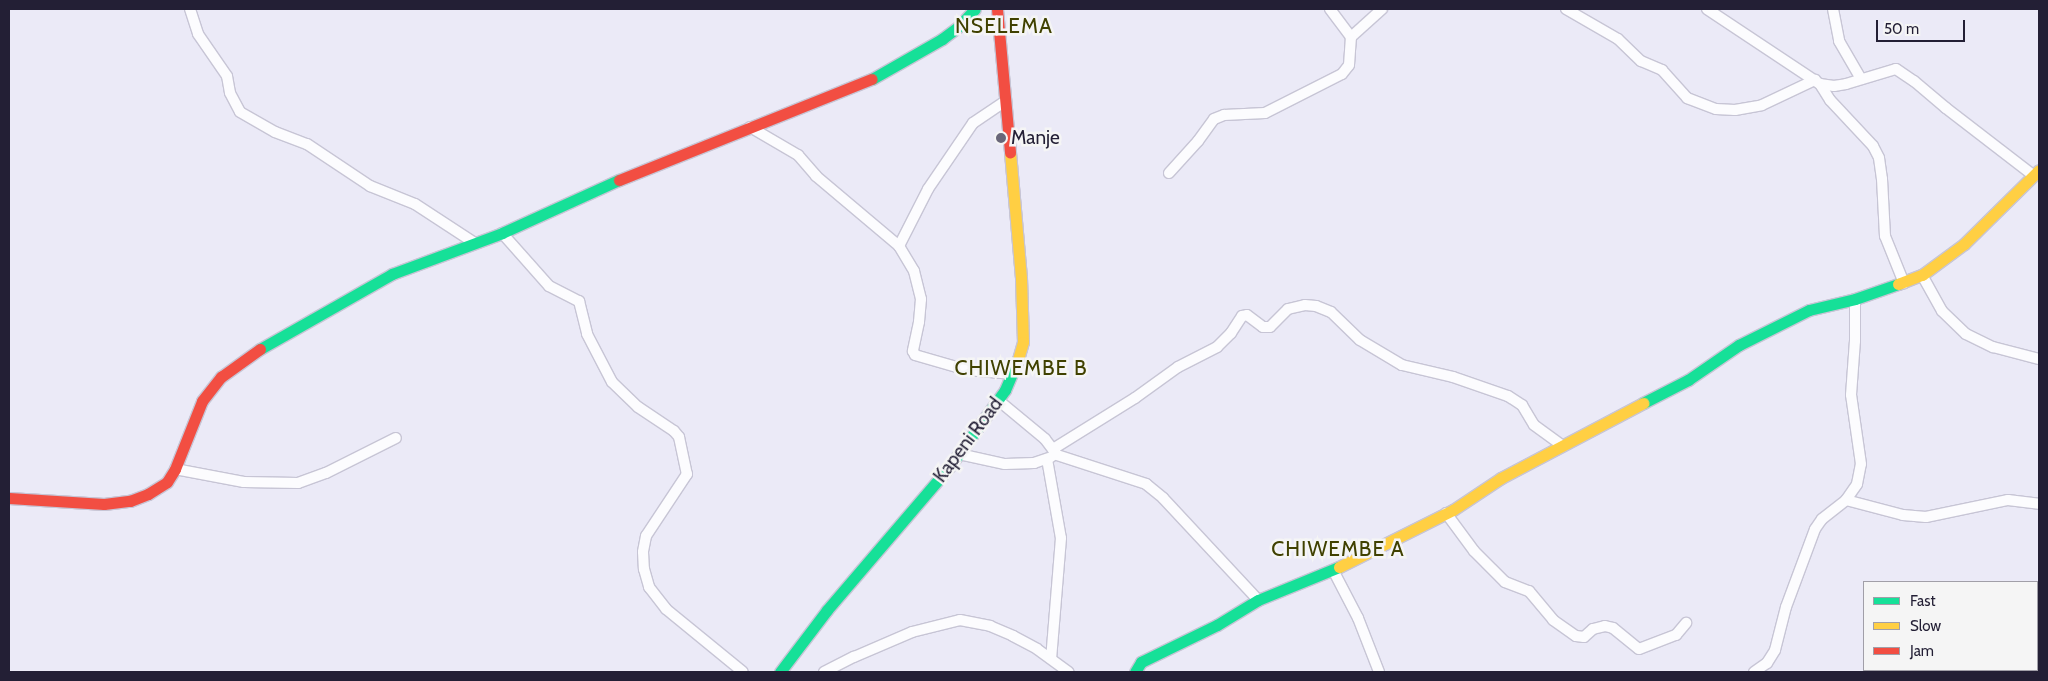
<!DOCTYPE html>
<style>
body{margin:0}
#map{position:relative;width:2048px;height:681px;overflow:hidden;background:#ebeaf7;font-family:Cabin,sans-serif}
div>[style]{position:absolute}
.roads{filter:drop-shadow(1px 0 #c7c5d5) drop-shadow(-1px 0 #c7c5d5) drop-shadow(0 1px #c7c5d5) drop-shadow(0 -1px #c7c5d5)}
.street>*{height:10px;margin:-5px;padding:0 5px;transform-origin:5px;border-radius:5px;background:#fcfcfe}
.fast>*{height:11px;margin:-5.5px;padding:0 5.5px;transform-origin:5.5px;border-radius:5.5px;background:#16e098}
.slow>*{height:11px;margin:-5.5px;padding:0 5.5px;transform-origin:5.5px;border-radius:5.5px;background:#ffcf43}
.jam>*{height:11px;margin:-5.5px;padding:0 5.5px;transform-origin:5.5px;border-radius:5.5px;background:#f24e42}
.dots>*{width:14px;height:14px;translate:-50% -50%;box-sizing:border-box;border:2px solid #f5f5f5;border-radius:50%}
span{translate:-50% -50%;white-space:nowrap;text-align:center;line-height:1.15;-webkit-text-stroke:5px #f5f5f5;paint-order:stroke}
.poi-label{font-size:19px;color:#231f35}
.left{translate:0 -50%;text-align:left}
.street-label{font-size:19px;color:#231f35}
.quarter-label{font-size:21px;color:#404100;letter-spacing:1px}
.frame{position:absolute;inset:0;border:10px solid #231f35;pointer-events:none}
.legend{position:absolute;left:1863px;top:581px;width:175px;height:90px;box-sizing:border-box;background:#f5f5f5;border:1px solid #a19fa8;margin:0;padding:6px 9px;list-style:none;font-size:15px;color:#231f35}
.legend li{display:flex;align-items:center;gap:10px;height:25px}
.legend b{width:25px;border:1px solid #a19fa8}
.scale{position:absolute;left:1876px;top:20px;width:89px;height:22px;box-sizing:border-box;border:2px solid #231f35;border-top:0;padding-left:6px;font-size:15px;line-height:18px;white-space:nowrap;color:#231f35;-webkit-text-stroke:4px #f5f5f5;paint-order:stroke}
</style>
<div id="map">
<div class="roads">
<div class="street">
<div style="left:190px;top:9px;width:26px;rotate:72deg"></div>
<div style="left:198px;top:34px;width:51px;rotate:55.4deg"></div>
<div style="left:227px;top:76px;width:17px;rotate:80deg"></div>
<div style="left:230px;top:93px;width:21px;rotate:62deg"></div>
<div style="left:240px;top:112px;width:40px;rotate:29.7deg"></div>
<div style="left:275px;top:132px;width:34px;rotate:21deg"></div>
<div style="left:307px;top:144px;width:76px;rotate:33.7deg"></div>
<div style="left:370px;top:186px;width:48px;rotate:21.8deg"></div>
<div style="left:415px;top:204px;width:69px;rotate:33.2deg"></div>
<div style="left:1566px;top:9px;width:60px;rotate:30deg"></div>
<div style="left:1618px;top:39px;width:32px;rotate:44deg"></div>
<div style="left:1641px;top:61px;width:23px;rotate:23deg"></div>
<div style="left:1662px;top:70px;width:38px;rotate:48deg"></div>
<div style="left:1687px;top:98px;width:31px;rotate:21deg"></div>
<div style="left:1716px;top:109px;width:19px;rotate:3deg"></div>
<div style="left:1735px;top:110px;width:27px;rotate:-10deg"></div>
<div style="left:1762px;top:105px;width:59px;rotate:-25.3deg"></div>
<div style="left:1707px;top:9px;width:136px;rotate:33.6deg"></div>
<div style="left:1820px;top:84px;width:19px;rotate:58deg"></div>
<div style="left:1830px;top:100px;width:63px;rotate:46.9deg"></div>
<div style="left:1873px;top:146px;width:13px;rotate:63deg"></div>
<div style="left:1879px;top:158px;width:21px;rotate:82deg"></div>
<div style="left:1882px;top:179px;width:57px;rotate:87deg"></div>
<div style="left:1885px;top:236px;width:51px;rotate:68deg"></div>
<div style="left:1833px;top:9px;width:33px;rotate:79deg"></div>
<div style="left:1839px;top:41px;width:44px;rotate:59.9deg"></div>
<div style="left:1351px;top:37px;width:42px;rotate:-42.1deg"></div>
<div style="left:1820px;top:84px;width:14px;rotate:8deg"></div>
<div style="left:1834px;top:86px;width:12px;rotate:-9deg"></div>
<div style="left:1846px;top:84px;width:52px;rotate:-16.7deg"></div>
<div style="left:1896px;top:69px;width:22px;rotate:34deg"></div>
<div style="left:1914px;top:81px;width:42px;rotate:40.2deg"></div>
<div style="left:1946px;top:108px;width:110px;rotate:37.6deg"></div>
<div style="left:750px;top:127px;width:56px;rotate:30.3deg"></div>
<div style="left:798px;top:155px;width:28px;rotate:49deg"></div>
<div style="left:816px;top:176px;width:109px;rotate:40.1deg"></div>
<div style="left:899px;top:246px;width:29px;rotate:59deg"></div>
<div style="left:914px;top:271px;width:29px;rotate:76deg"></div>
<div style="left:921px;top:299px;width:23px;rotate:95deg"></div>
<div style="left:919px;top:322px;width:30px;rotate:102deg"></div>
<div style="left:913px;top:351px;width:4px;rotate:63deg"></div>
<div style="left:915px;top:355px;width:54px;rotate:16.1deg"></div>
<div style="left:967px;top:370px;width:46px;rotate:5deg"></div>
<div style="left:1169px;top:173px;width:43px;rotate:-47.8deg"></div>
<div style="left:1198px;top:141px;width:27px;rotate:-54deg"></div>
<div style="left:1214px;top:119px;width:11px;rotate:-22deg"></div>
<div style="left:1224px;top:115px;width:41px;rotate:-2.8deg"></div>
<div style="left:1265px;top:113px;width:86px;rotate:-26.9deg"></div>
<div style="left:1342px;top:74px;width:11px;rotate:-52deg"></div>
<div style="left:1349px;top:65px;width:28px;rotate:-86deg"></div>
<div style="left:1351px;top:37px;width:35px;rotate:-127deg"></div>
<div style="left:502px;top:233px;width:71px;rotate:48.4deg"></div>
<div style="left:549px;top:286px;width:34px;rotate:27deg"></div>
<div style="left:579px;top:301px;width:34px;rotate:76deg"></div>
<div style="left:587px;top:334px;width:54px;rotate:62.5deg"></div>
<div style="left:612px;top:382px;width:36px;rotate:44deg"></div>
<div style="left:638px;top:407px;width:43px;rotate:33.7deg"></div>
<div style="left:674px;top:431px;width:8px;rotate:50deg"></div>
<div style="left:679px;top:437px;width:38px;rotate:78deg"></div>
<div style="left:687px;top:474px;width:74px;rotate:123.5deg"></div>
<div style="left:646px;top:536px;width:16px;rotate:101deg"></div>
<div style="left:643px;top:552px;width:17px;rotate:87deg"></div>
<div style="left:644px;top:569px;width:19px;rotate:74deg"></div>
<div style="left:649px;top:587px;width:28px;rotate:52deg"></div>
<div style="left:666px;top:609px;width:99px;rotate:39.3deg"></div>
<div style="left:899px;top:246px;width:64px;rotate:-63deg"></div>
<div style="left:928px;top:189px;width:80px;rotate:-55.7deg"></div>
<div style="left:973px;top:123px;width:40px;rotate:-34deg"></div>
<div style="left:1922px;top:275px;width:41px;rotate:60.9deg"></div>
<div style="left:1942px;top:311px;width:33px;rotate:44deg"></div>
<div style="left:1966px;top:334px;width:30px;rotate:26deg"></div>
<div style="left:1993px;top:347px;width:48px;rotate:14.6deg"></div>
<div style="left:998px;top:400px;width:61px;rotate:39.7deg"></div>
<div style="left:1045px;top:439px;width:20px;rotate:53deg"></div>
<div style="left:1057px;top:455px;width:94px;rotate:18deg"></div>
<div style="left:1146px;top:484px;width:22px;rotate:39deg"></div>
<div style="left:1163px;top:498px;width:139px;rotate:47deg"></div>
<div style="left:1053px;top:449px;width:97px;rotate:-31.9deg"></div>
<div style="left:1135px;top:398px;width:53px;rotate:-35.8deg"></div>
<div style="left:1178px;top:367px;width:44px;rotate:-27.1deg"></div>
<div style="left:1217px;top:347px;width:20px;rotate:-45deg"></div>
<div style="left:1231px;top:333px;width:20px;rotate:-57deg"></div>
<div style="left:1242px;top:316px;width:5px;rotate:-11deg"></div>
<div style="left:1247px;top:315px;width:20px;rotate:37deg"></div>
<div style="left:1263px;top:327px;width:7px"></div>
<div style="left:1270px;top:327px;width:25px;rotate:-45deg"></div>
<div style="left:1288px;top:309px;width:17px;rotate:-13deg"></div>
<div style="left:1305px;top:305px;width:11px;rotate:5deg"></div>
<div style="left:1316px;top:306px;width:16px;rotate:22deg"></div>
<div style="left:1331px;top:312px;width:40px;rotate:44deg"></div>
<div style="left:1360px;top:340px;width:49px;rotate:30.8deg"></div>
<div style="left:1402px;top:365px;width:52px;rotate:13.2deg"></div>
<div style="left:1453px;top:377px;width:58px;rotate:19.1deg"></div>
<div style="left:1508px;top:396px;width:17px;rotate:33deg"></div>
<div style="left:1522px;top:405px;width:23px;rotate:59deg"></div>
<div style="left:1534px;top:425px;width:34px;rotate:36deg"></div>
<div style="left:959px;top:454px;width:47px;rotate:12.3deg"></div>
<div style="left:1005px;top:464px;width:29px;rotate:-2deg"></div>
<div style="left:1034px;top:463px;width:18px;rotate:-19deg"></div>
<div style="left:1047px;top:459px;width:80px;rotate:80deg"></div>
<div style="left:1061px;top:538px;width:121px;rotate:94.7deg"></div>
<div style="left:175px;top:469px;width:70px;rotate:10.7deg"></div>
<div style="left:244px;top:482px;width:54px;rotate:1.1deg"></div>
<div style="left:298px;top:483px;width:30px;rotate:-20deg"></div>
<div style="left:326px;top:473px;width:78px;rotate:-26.6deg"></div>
<div style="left:1846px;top:500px;width:59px;rotate:14.7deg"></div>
<div style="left:1903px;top:515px;width:23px;rotate:5deg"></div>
<div style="left:1926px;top:517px;width:84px;rotate:-11.7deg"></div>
<div style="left:2008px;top:500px;width:31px;rotate:7deg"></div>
<div style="left:1446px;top:513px;width:47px;rotate:53.6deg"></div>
<div style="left:1474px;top:551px;width:44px;rotate:45deg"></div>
<div style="left:1505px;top:582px;width:26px;rotate:21deg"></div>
<div style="left:1529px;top:591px;width:38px;rotate:50deg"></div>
<div style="left:1553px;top:620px;width:28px;rotate:35deg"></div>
<div style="left:1576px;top:636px;width:8px;rotate:7deg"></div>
<div style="left:1584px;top:637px;width:12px;rotate:-42deg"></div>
<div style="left:1593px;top:629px;width:12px;rotate:-14deg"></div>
<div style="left:1605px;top:626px;width:8px;rotate:14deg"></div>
<div style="left:1613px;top:628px;width:33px;rotate:39deg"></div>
<div style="left:1639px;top:649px;width:40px;rotate:-21deg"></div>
<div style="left:1676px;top:635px;width:16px;rotate:-50deg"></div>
<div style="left:1333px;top:570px;width:54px;rotate:62.5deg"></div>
<div style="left:1358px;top:618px;width:58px;rotate:68.7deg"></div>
<div style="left:824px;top:672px;width:34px;rotate:-27deg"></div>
<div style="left:854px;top:657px;width:63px;rotate:-23.3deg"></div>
<div style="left:912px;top:632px;width:49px;rotate:-14deg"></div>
<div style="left:960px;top:620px;width:31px;rotate:11deg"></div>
<div style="left:990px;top:626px;width:25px;rotate:23deg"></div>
<div style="left:1013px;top:636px;width:27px;rotate:28deg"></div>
<div style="left:1037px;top:649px;width:39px;rotate:36deg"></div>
<div style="left:1754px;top:672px;width:16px;rotate:-35deg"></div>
<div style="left:1767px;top:663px;width:15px;rotate:-58deg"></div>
<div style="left:1775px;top:650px;width:44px;rotate:-75.7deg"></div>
<div style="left:1786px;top:607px;width:83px;rotate:-69.6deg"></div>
<div style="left:1815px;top:529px;width:12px;rotate:-55deg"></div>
<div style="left:1822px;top:519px;width:31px;rotate:-38deg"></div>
<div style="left:1846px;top:500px;width:19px;rotate:-55deg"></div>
<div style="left:1857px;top:484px;width:20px;rotate:-79deg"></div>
<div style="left:1861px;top:464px;width:70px;rotate:-98.2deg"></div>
<div style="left:1851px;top:395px;width:54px;rotate:-85.8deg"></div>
<div style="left:1855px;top:341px;width:42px;rotate:-90deg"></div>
</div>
<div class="fast">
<div style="left:872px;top:79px;width:81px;rotate:-29.7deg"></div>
<div style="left:942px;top:39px;width:21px;rotate:-37deg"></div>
<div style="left:959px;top:26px;width:23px;rotate:-47deg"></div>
<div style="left:260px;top:349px;width:152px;rotate:-29.6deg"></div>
<div style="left:392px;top:274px;width:117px;rotate:-20.4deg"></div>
<div style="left:502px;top:233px;width:128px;rotate:-24.4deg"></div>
<div style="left:1643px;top:403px;width:51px;rotate:-27.1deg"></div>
<div style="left:1688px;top:380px;width:62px;rotate:-34.5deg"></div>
<div style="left:1739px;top:345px;width:78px;rotate:-26.6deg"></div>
<div style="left:1809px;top:310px;width:47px;rotate:-13.4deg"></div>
<div style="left:1855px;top:299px;width:46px;rotate:-19.2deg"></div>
<div style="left:780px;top:672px;width:78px;rotate:-52.8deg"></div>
<div style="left:827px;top:610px;width:189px;rotate:-49.5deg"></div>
<div style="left:950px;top:466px;width:94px;rotate:-54.1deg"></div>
<div style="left:1005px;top:390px;width:33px;rotate:-67deg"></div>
<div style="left:1135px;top:672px;width:12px;rotate:-59deg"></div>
<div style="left:1141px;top:662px;width:85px;rotate:-26deg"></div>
<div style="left:1217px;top:625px;width:48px;rotate:-31.4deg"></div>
<div style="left:1258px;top:600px;width:87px;rotate:-22.2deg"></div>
</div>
<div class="slow">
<div style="left:1010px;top:152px;width:126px;rotate:85deg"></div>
<div style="left:1021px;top:278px;width:64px;rotate:88.2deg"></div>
<div style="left:1023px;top:342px;width:19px;rotate:106deg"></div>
<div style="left:1898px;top:284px;width:26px;rotate:-21deg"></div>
<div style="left:1922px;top:275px;width:52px;rotate:-36.4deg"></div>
<div style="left:1964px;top:244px;width:105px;rotate:-44.6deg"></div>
<div style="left:1339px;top:567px;width:127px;rotate:-26.6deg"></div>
<div style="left:1453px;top:510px;width:58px;rotate:-33.7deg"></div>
<div style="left:1501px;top:478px;width:161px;rotate:-27.8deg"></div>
</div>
<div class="jam">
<div style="left:997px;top:9px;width:144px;rotate:84.8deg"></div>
<div style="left:619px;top:180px;width:272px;rotate:-21.8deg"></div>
<div style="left:9px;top:498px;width:95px;rotate:3.6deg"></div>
<div style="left:104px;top:504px;width:26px;rotate:-7deg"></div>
<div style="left:130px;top:501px;width:19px;rotate:-21deg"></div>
<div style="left:148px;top:494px;width:22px;rotate:-32deg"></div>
<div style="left:167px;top:482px;width:15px;rotate:-58deg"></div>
<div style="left:175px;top:469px;width:73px;rotate:-68.3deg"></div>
<div style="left:202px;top:401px;width:31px;rotate:-52deg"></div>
<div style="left:221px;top:377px;width:48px;rotate:-35.7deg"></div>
</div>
</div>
<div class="dots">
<div style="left:1001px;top:138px;background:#696679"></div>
</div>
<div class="poi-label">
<span class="left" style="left:1011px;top:138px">Manje</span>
</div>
<div class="street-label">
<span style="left:968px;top:440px;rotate:-53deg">Kapeni Road</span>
</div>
<div class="quarter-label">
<span style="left:1004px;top:26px">NSELEMA</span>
<span style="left:1021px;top:368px">CHIWEMBE B</span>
<span style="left:1338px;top:549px">CHIWEMBE A</span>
</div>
<div class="frame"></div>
<ul class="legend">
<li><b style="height:6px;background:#16e098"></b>Fast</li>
<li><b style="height:6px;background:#ffcf43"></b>Slow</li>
<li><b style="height:6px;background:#f24e42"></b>Jam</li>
</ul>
<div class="scale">50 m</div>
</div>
